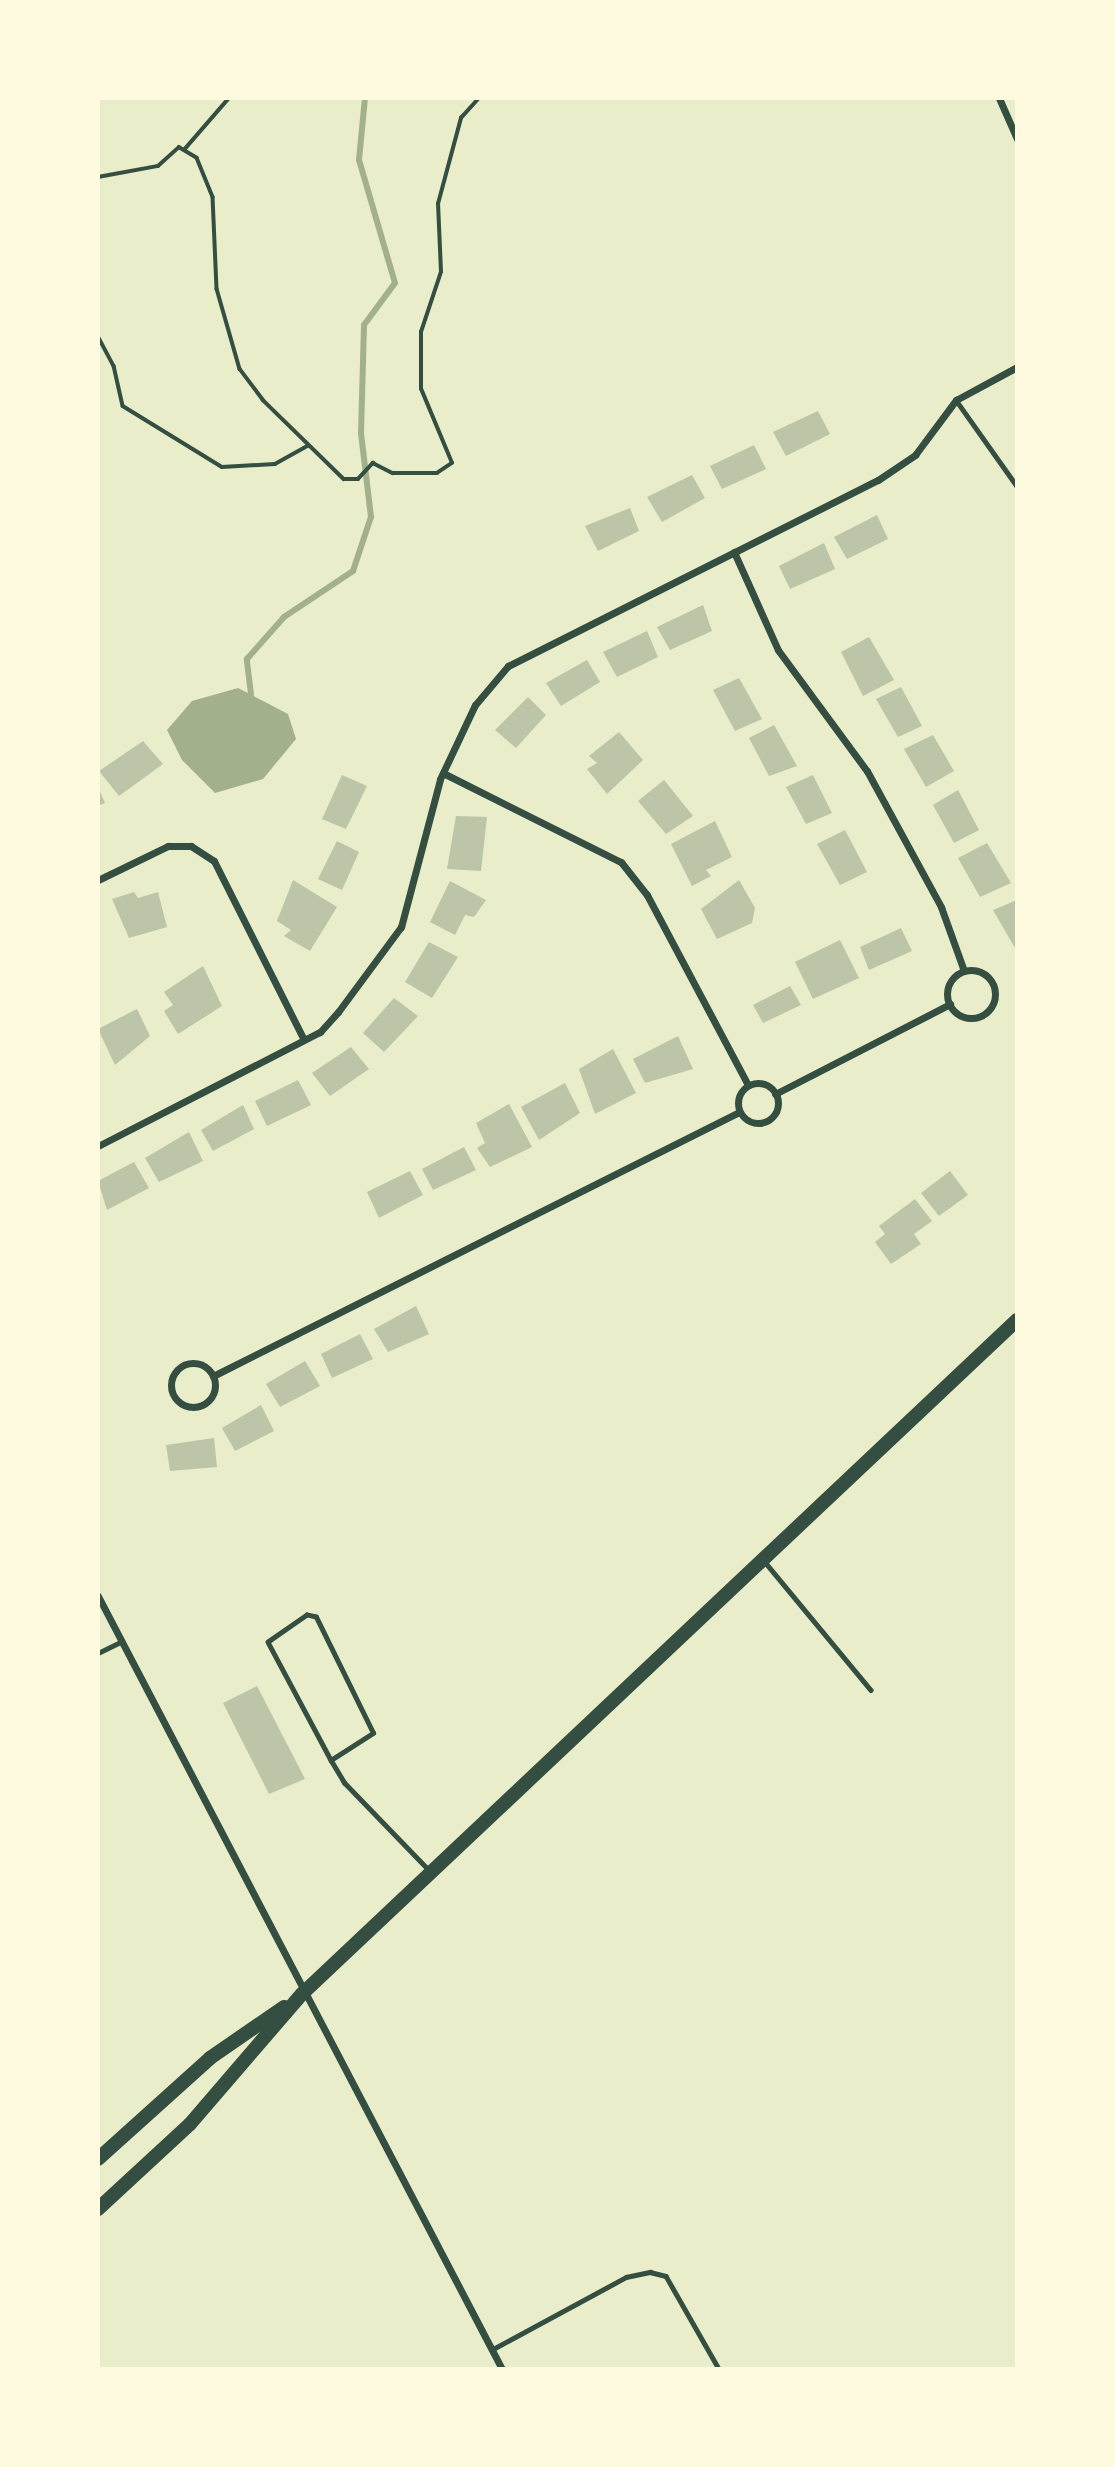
<!DOCTYPE html>
<style>
body{margin:0}
#map{position:relative;width:1115px;height:2467px;overflow:hidden;background:#e9edc9;font-family:"Fira Sans Condensed",sans-serif}
div>[style]{position:absolute}
.water>*{inset:0;background:#a3b18a}
.stream>*{height:6px;margin:-3px;padding:0 3px;transform-origin:3px;border-radius:3px;background:#a3b18a}
.building>*{inset:0;background:#bcc5a7}
.path>*{height:3.5px;margin:-1.75px;padding:0 1.75px;transform-origin:1.75px;border-radius:1.75px;background:#344e41}
.service>*{height:4.5px;margin:-2.25px;padding:0 2.25px;transform-origin:2.25px;border-radius:2.25px;background:#344e41}
.minor>*{height:7px;margin:-3.5px;padding:0 3.5px;transform-origin:3.5px;border-radius:3.5px;background:#344e41}
.minor>.ring{margin:-3.5px;padding:0;box-sizing:content-box;background:none;border:7px solid #344e41;border-radius:50%}
.primary>*{height:14px;margin:-7px;padding:0 7px;transform-origin:7px;border-radius:7px;background:#344e41}
span{translate:-50% -50%;white-space:nowrap;text-align:center;line-height:1.15;-webkit-text-stroke:7px #fefae0;paint-order:stroke}
.frame{position:absolute;inset:0;border:100px solid #fefae0;pointer-events:none}
</style>
<div id="map">
<div class="water">
<div style="clip-path:polygon(238px 688px,288px 714px,296px 739px,263px 779px,215px 793px,182px 760px,167px 730px,192px 701px)"></div>
</div>
<div class="stream">
<div style="left:251px;top:694px;width:35px;rotate:-97deg"></div>
<div style="left:247px;top:659px;width:56px;rotate:-48.6deg"></div>
<div style="left:284px;top:617px;width:83px;rotate:-33.7deg"></div>
<div style="left:353px;top:571px;width:57px;rotate:-71.6deg"></div>
<div style="left:371px;top:517px;width:85px;rotate:-96.8deg"></div>
<div style="left:361px;top:433px;width:108px;rotate:-88.4deg"></div>
<div style="left:364px;top:325px;width:52px;rotate:-53.6deg"></div>
<div style="left:395px;top:283px;width:128px;rotate:-106.3deg"></div>
<div style="left:359px;top:160px;width:62px;rotate:-84.5deg"></div>
</div>
<div class="building">
<div style="clip-path:polygon(818px 411px,830px 434px,786px 456px,773px 432px)"></div>
<div style="clip-path:polygon(754px 445px,766px 469px,722px 489px,710px 466px)"></div>
<div style="clip-path:polygon(692px 475px,705px 498px,662px 522px,647px 497px)"></div>
<div style="clip-path:polygon(630px 508px,639px 531px,598px 551px,585px 526px)"></div>
<div style="clip-path:polygon(877px 515px,888px 539px,847px 559px,834px 537px)"></div>
<div style="clip-path:polygon(824px 543px,835px 569px,790px 589px,779px 566px)"></div>
<div style="clip-path:polygon(703px 605px,712px 631px,670px 650px,657px 627px)"></div>
<div style="clip-path:polygon(647px 631px,658px 657px,617px 677px,603px 652px)"></div>
<div style="clip-path:polygon(869px 637px,894px 680px,863px 696px,841px 652px)"></div>
<div style="clip-path:polygon(587px 660px,600px 682px,561px 706px,546px 683px)"></div>
<div style="clip-path:polygon(739px 678px,762px 719px,735px 731px,713px 690px)"></div>
<div style="clip-path:polygon(901px 687px,922px 726px,898px 737px,876px 699px)"></div>
<div style="clip-path:polygon(528px 697px,546px 715px,516px 748px,495px 730px)"></div>
<div style="clip-path:polygon(774px 725px,797px 766px,769px 776px,749px 738px)"></div>
<div style="clip-path:polygon(619px 732px,643px 760px,607px 794px,587px 769px,597px 763px,589px 756px)"></div>
<div style="clip-path:polygon(933px 735px,954px 771px,926px 787px,904px 749px)"></div>
<div style="clip-path:polygon(143px 741px,163px 764px,119px 796px,99px 771px)"></div>
<div style="clip-path:polygon(342px 775px,367px 786px,346px 829px,322px 819px)"></div>
<div style="clip-path:polygon(813px 775px,832px 813px,806px 824px,786px 787px)"></div>
<div style="clip-path:polygon(664px 780px,693px 816px,666px 834px,638px 801px)"></div>
<div style="clip-path:polygon(98px 787px,105px 803px,98px 806px)"></div>
<div style="clip-path:polygon(958px 790px,979px 830px,954px 843px,933px 805px)"></div>
<div style="clip-path:polygon(456px 816px,487px 817px,481px 871px,447px 869px)"></div>
<div style="clip-path:polygon(715px 821px,732px 857px,706px 870px,711px 876px,692px 886px,671px 844px)"></div>
<div style="clip-path:polygon(845px 830px,867px 872px,840px 885px,817px 844px)"></div>
<div style="clip-path:polygon(337px 841px,359px 852px,342px 890px,318px 879px)"></div>
<div style="clip-path:polygon(987px 843px,1011px 883px,980px 897px,958px 858px)"></div>
<div style="clip-path:polygon(293px 880px,337px 907px,310px 951px,284px 936px,291px 930px,277px 921px)"></div>
<div style="clip-path:polygon(739px 880px,755px 908px,752px 923px,717px 939px,701px 909px)"></div>
<div style="clip-path:polygon(450px 881px,486px 900px,474px 917px,465px 915px,455px 935px,430px 922px)"></div>
<div style="clip-path:polygon(134px 892px,138px 898px,158px 892px,167px 927px,129px 938px,112px 899px)"></div>
<div style="clip-path:polygon(1017px 900px,1017px 947px,1015px 948px,993px 910px)"></div>
<div style="clip-path:polygon(901px 928px,912px 951px,869px 970px,860px 947px)"></div>
<div style="clip-path:polygon(840px 940px,859px 978px,813px 999px,795px 962px)"></div>
<div style="clip-path:polygon(429px 942px,458px 957px,432px 998px,405px 982px)"></div>
<div style="clip-path:polygon(203px 966px,222px 1006px,178px 1034px,164px 1011px,173px 1005px,164px 992px)"></div>
<div style="clip-path:polygon(790px 986px,801px 1005px,763px 1023px,753px 1005px)"></div>
<div style="clip-path:polygon(394px 998px,418px 1016px,384px 1052px,363px 1033px)"></div>
<div style="clip-path:polygon(137px 1009px,150px 1036px,115px 1065px,98px 1029px)"></div>
<div style="clip-path:polygon(678px 1036px,693px 1069px,645px 1083px,633px 1059px)"></div>
<div style="clip-path:polygon(351px 1047px,369px 1069px,330px 1096px,312px 1073px)"></div>
<div style="clip-path:polygon(613px 1049px,636px 1093px,595px 1114px,579px 1069px)"></div>
<div style="clip-path:polygon(298px 1080px,311px 1105px,267px 1126px,255px 1101px)"></div>
<div style="clip-path:polygon(565px 1083px,580px 1113px,539px 1140px,521px 1107px)"></div>
<div style="clip-path:polygon(509px 1104px,532px 1147px,490px 1167px,477px 1148px,485px 1143px,476px 1123px)"></div>
<div style="clip-path:polygon(243px 1105px,254px 1129px,213px 1151px,201px 1130px)"></div>
<div style="clip-path:polygon(189px 1132px,203px 1161px,159px 1182px,145px 1158px)"></div>
<div style="clip-path:polygon(464px 1147px,476px 1170px,433px 1190px,422px 1169px)"></div>
<div style="clip-path:polygon(134px 1162px,149px 1188px,107px 1210px,98px 1181px)"></div>
<div style="clip-path:polygon(410px 1171px,423px 1195px,379px 1218px,367px 1192px)"></div>
<div style="clip-path:polygon(950px 1171px,968px 1195px,939px 1216px,921px 1193px)"></div>
<div style="clip-path:polygon(915px 1199px,932px 1221px,914px 1234px,921px 1244px,891px 1264px,875px 1242px,885px 1234px,879px 1226px)"></div>
<div style="clip-path:polygon(416px 1306px,429px 1334px,388px 1352px,374px 1329px)"></div>
<div style="clip-path:polygon(360px 1334px,373px 1359px,332px 1378px,321px 1354px)"></div>
<div style="clip-path:polygon(305px 1361px,320px 1386px,280px 1407px,266px 1384px)"></div>
<div style="clip-path:polygon(261px 1405px,274px 1431px,235px 1451px,222px 1428px)"></div>
<div style="clip-path:polygon(214px 1438px,217px 1467px,170px 1471px,166px 1445px)"></div>
<div style="clip-path:polygon(257px 1686px,305px 1779px,269px 1794px,223px 1703px)"></div>
</div>
<div class="path">
<div style="left:184px;top:150px;width:69px;rotate:-49.1deg"></div>
<div style="left:98px;top:177px;width:61px;rotate:-10.4deg"></div>
<div style="left:158px;top:166px;width:28px;rotate:-42deg"></div>
<div style="left:179px;top:147px;width:21px;rotate:31deg"></div>
<div style="left:197px;top:158px;width:42px;rotate:67.7deg"></div>
<div style="left:213px;top:197px;width:92px;rotate:87.5deg"></div>
<div style="left:217px;top:289px;width:83px;rotate:74deg"></div>
<div style="left:240px;top:369px;width:39px;rotate:53deg"></div>
<div style="left:263px;top:400px;width:113px;rotate:44.3deg"></div>
<div style="left:344px;top:479px;width:14px"></div>
<div style="left:358px;top:479px;width:22px;rotate:-47deg"></div>
<div style="left:373px;top:463px;width:22px;rotate:27deg"></div>
<div style="left:393px;top:473px;width:44px"></div>
<div style="left:437px;top:473px;width:18px;rotate:-34deg"></div>
<div style="left:452px;top:463px;width:80px;rotate:-112.7deg"></div>
<div style="left:421px;top:389px;width:57px;rotate:-90deg"></div>
<div style="left:421px;top:332px;width:63px;rotate:-71.6deg"></div>
<div style="left:441px;top:272px;width:68px;rotate:-92.5deg"></div>
<div style="left:438px;top:204px;width:89px;rotate:-75deg"></div>
<div style="left:461px;top:118px;width:27px;rotate:-48deg"></div>
<div style="left:98px;top:336px;width:34px;rotate:62deg"></div>
<div style="left:114px;top:366px;width:41px;rotate:77.3deg"></div>
<div style="left:123px;top:406px;width:116px;rotate:31.6deg"></div>
<div style="left:222px;top:467px;width:53px;rotate:-3.2deg"></div>
<div style="left:275px;top:464px;width:38px;rotate:-29deg"></div>
</div>
<div class="service">
<div style="left:956px;top:400px;width:105px;rotate:54.7deg"></div>
<div style="left:765px;top:1562px;width:166px;rotate:50.4deg"></div>
<div style="left:98px;top:1653px;width:25px;rotate:-26deg"></div>
<div style="left:331px;top:1760px;width:50px;rotate:-32.7deg"></div>
<div style="left:373px;top:1733px;width:129px;rotate:-116.2deg"></div>
<div style="left:316px;top:1617px;width:9px;rotate:-167deg"></div>
<div style="left:307px;top:1615px;width:47px;rotate:145.3deg"></div>
<div style="left:268px;top:1642px;width:134px;rotate:61.9deg"></div>
<div style="left:331px;top:1760px;width:26px;rotate:59deg"></div>
<div style="left:344px;top:1782px;width:124px;rotate:46deg"></div>
<div style="left:493px;top:2349px;width:151px;rotate:-28.4deg"></div>
<div style="left:626px;top:2277px;width:25px;rotate:-12deg"></div>
<div style="left:650px;top:2272px;width:16px;rotate:14deg"></div>
<div style="left:666px;top:2276px;width:107px;rotate:60.3deg"></div>
</div>
<div class="minor">
<div style="left:999px;top:98px;width:45px;rotate:66.3deg"></div>
<div style="left:734px;top:552px;width:107px;rotate:65.8deg"></div>
<div style="left:778px;top:650px;width:150px;rotate:53.7deg"></div>
<div style="left:867px;top:771px;width:155px;rotate:61.4deg"></div>
<div style="left:941px;top:907px;width:68px;rotate:70.2deg"></div>
<div style="left:443px;top:773px;width:199px;rotate:26.6deg"></div>
<div style="left:621px;top:862px;width:42px;rotate:51.8deg"></div>
<div style="left:647px;top:895px;width:215px;rotate:62deg"></div>
<div style="left:98px;top:880px;width:78px;rotate:-25.9deg"></div>
<div style="left:168px;top:846px;width:23px"></div>
<div style="left:191px;top:846px;width:27px;rotate:33deg"></div>
<div style="left:214px;top:861px;width:200px;rotate:63.3deg"></div>
<div class="ring" style="left:947px;top:970px;width:41px;height:41px"></div>
<div class="ring" style="left:738px;top:1083px;width:33px;height:33px"></div>
<div style="left:775px;top:1094px;width:197px;rotate:-27.2deg"></div>
<div style="left:98px;top:1146px;width:250px;rotate:-27.2deg"></div>
<div style="left:320px;top:1032px;width:27px;rotate:-48deg"></div>
<div style="left:338px;top:1012px;width:106px;rotate:-53.5deg"></div>
<div style="left:401px;top:927px;width:153px;rotate:-75.2deg"></div>
<div style="left:440px;top:779px;width:82px;rotate:-64.7deg"></div>
<div style="left:475px;top:705px;width:51px;rotate:-49.8deg"></div>
<div style="left:508px;top:666px;width:414px;rotate:-26.7deg"></div>
<div style="left:878px;top:480px;width:45px;rotate:-34deg"></div>
<div style="left:915px;top:455px;width:69px;rotate:-53.3deg"></div>
<div style="left:956px;top:400px;width:69px;rotate:-28.4deg"></div>
<div class="ring" style="left:171px;top:1363px;width:37px;height:37px"></div>
<div style="left:213px;top:1376px;width:589px;rotate:-26.65deg"></div>
<div style="left:98px;top:1596px;width:872px;rotate:62.41deg"></div>
</div>
<div class="primary">
<div style="left:98px;top:2159px;width:151px;rotate:-42deg"></div>
<div style="left:210px;top:2058px;width:90px;rotate:-34.6deg"></div>
<div style="left:98px;top:2209px;width:125px;rotate:-42.7deg"></div>
<div style="left:190px;top:2124px;width:172px;rotate:-49.3deg"></div>
<div style="left:302px;top:1994px;width:983px;rotate:-43.31deg"></div>
</div>
<div class="frame"></div>
</div>
